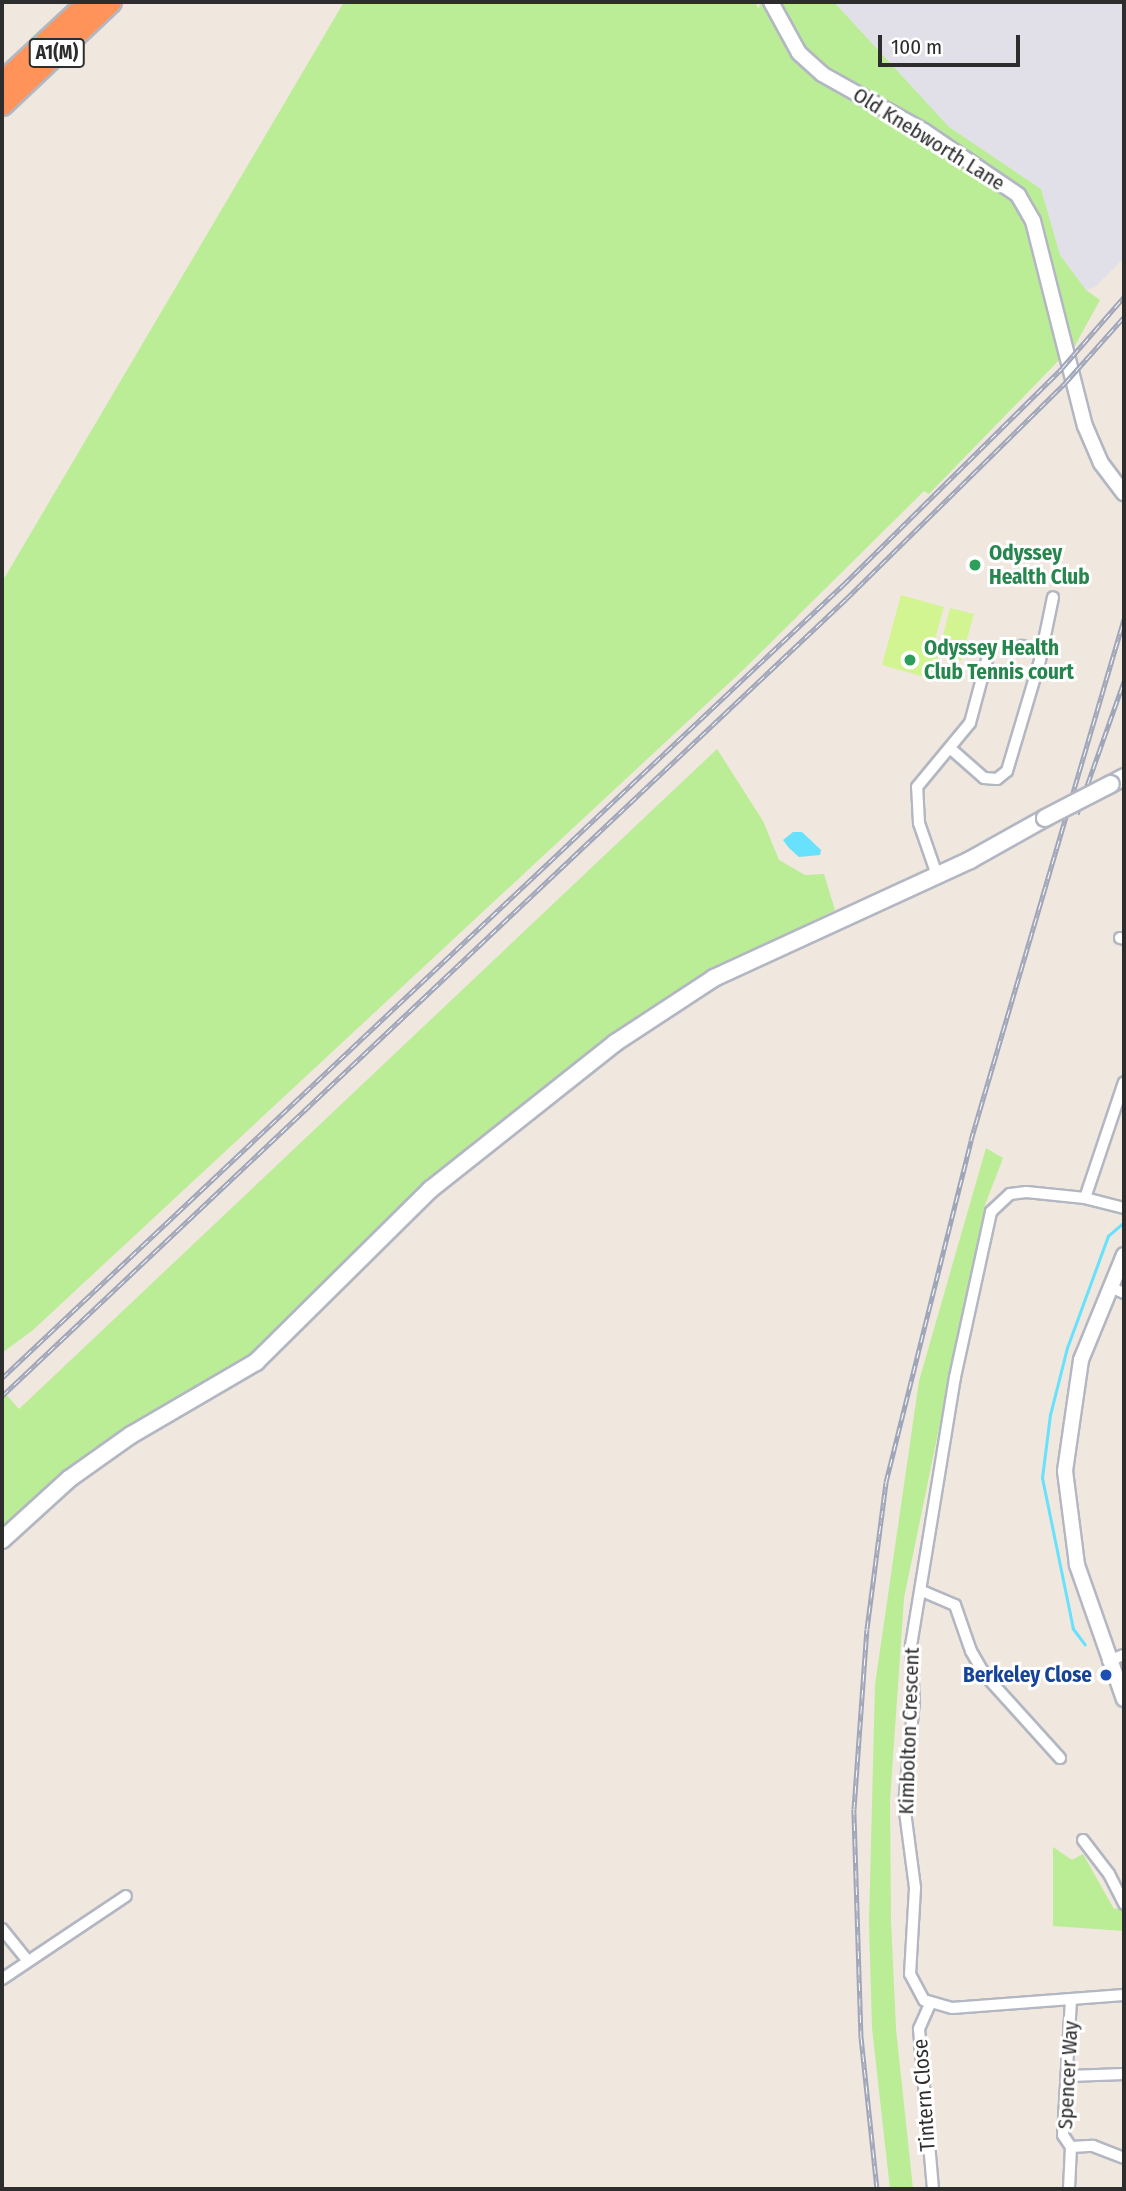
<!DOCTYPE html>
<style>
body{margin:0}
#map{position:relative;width:1126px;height:2191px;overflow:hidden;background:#f0e7df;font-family:"Fira Sans Condensed",sans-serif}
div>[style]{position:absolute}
.industrial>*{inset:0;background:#e1dfe8}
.green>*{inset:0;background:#bbec96}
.pitch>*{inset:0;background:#d2f491}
.water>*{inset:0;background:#68e1fc}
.stream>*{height:2.5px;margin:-1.25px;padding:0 1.25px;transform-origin:1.25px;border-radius:1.25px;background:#68e1fc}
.roads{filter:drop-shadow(2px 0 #b2b7c2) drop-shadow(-2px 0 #b2b7c2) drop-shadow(0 2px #b2b7c2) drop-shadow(0 -2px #b2b7c2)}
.minor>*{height:10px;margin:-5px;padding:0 5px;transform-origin:5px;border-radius:5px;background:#fff}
.tertiary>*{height:14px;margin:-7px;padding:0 7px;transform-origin:7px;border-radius:7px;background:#fff}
.secondary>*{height:16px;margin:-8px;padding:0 8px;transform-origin:8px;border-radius:8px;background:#fff}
.motorway>*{height:19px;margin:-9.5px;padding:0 9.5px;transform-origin:9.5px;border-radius:9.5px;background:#ff935a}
.rail>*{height:5px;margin-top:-2.5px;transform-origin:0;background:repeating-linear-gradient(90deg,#fff 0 8px,#a0a6b9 0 16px);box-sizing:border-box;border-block:2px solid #a0a6b9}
.bridges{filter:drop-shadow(2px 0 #b2b7c2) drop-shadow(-2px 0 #b2b7c2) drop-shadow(0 2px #b2b7c2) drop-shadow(0 -2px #b2b7c2)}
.secondary-bridge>*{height:16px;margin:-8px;padding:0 8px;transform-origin:8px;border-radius:8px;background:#fff}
.dots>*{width:19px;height:19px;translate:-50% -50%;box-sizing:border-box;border:4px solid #fff;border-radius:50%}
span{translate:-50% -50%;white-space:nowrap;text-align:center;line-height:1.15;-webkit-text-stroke:6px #fff;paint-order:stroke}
.shield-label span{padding:2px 5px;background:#fff;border:2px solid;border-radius:5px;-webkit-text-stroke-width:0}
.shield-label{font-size:19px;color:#2d2d2d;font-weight:700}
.street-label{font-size:21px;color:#2d2d2d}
.leisure-label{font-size:21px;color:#27864d;font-weight:700}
.left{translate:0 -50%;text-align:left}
.transit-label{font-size:21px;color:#164399;font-weight:700}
.right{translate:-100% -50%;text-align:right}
.frame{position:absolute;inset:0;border:4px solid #2d2d2d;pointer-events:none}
.scale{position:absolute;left:878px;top:35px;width:142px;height:32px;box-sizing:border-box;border:4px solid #2d2d2d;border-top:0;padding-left:9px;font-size:21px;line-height:24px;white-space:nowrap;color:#2d2d2d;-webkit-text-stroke:5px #fff;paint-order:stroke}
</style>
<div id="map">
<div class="industrial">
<div style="clip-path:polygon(834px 2px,1124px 2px,1124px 258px,1095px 287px,1086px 290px,1060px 255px,1041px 189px,949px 127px)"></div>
</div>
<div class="green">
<div style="clip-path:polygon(344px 2px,755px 2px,759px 9px,760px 2px,766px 2px,794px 54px,1015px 199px,1029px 223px,1063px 356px,929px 494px,924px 491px,743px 670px,33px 1330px,2px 1353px,2px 582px)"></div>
<div style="clip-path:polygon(776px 2px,834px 2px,949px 127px,1041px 189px,1060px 255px,1086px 290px,1100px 300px,1072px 351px,1024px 195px,976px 158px,825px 71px,806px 54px)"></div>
<div style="clip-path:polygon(717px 749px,763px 821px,779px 860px,805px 875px,824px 874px,835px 910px,712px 971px,405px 1205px,247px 1356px,91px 1450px,2px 1530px,2px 1390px,19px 1409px)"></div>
<div style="clip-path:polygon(986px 1148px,1003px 1158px,985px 1205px,904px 1598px,890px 1801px,891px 1921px,896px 2029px,913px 2189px,890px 2189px,872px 2028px,869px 1923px,875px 1685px,919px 1381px)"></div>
<div style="clip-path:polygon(1053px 1847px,1072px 1860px,1083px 1854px,1114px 1909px,1122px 1908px,1124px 1931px,1053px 1926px)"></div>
</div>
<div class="pitch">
<div style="clip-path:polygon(901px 595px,944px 607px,931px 653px,938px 656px,950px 608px,974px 614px,961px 661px,938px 656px,932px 679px,882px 665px)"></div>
</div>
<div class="water">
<div style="clip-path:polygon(793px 832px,802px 832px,821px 850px,820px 855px,799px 857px,789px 848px,783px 840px)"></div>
</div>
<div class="stream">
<div style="left:1085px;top:1645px;width:20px;rotate:-127deg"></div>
<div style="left:1073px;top:1629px;width:154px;rotate:-101.6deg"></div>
<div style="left:1042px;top:1478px;width:64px;rotate:-82.8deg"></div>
<div style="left:1050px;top:1415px;width:69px;rotate:-75.8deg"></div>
<div style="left:1067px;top:1348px;width:119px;rotate:-69.9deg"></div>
<div style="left:1108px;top:1236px;width:21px;rotate:-41deg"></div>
</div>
<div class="roads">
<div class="minor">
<div style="left:1022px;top:646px;width:18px;rotate:16deg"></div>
<div style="left:951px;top:749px;width:44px;rotate:41.3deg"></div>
<div style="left:984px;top:778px;width:13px;rotate:4deg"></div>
<div style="left:997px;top:779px;width:13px;rotate:-39deg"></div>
<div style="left:1007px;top:771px;width:116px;rotate:-73.4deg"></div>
<div style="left:1040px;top:660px;width:64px;rotate:-78.3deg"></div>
<div style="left:937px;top:875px;width:55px;rotate:-109.1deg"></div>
<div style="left:919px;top:823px;width:36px;rotate:-93deg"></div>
<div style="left:917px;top:787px;width:83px;rotate:-50.4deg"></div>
<div style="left:970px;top:723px;width:73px;rotate:-75deg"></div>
<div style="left:1120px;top:938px;width:4px;rotate:14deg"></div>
<div style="left:1085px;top:1198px;width:122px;rotate:-71.4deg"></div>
<div style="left:1124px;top:1208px;width:40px;rotate:-165.6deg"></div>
<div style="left:1085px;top:1198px;width:59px;rotate:-174.2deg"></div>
<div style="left:1026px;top:1192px;width:16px;rotate:173deg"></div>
<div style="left:1010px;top:1194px;width:26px;rotate:137deg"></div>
<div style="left:991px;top:1212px;width:169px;rotate:102.3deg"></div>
<div style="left:955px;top:1377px;width:274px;rotate:99.3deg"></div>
<div style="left:911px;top:1647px;width:54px;rotate:86.8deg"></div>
<div style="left:914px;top:1701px;width:103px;rotate:95.5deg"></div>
<div style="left:904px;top:1804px;width:85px;rotate:82.5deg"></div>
<div style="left:915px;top:1888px;width:86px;rotate:93.3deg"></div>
<div style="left:910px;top:1974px;width:30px;rotate:62deg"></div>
<div style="left:924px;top:2000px;width:29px;rotate:16deg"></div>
<div style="left:952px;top:2008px;width:172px;rotate:-4.3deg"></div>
<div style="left:1110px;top:1287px;width:15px;rotate:23deg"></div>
<div style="left:922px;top:1591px;width:36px;rotate:23deg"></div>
<div style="left:955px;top:1605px;width:49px;rotate:70.8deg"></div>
<div style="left:971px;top:1651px;width:28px;rotate:60deg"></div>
<div style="left:985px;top:1675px;width:112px;rotate:47.9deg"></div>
<div style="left:1108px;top:1661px;width:17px;rotate:-21deg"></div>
<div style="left:1083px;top:1840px;width:43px;rotate:52.6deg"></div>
<div style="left:1109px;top:1874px;width:34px;rotate:63deg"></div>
<div style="left:2px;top:1929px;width:41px;rotate:50.9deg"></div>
<div style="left:2px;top:1979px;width:149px;rotate:-33.8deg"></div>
<div style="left:930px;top:2004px;width:27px;rotate:114deg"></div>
<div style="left:919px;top:2029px;width:161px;rotate:85deg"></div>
<div style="left:1069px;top:2076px;width:55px;rotate:-2.1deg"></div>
<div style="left:1071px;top:2147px;width:22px;rotate:-3deg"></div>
<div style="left:1093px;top:2146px;width:33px;rotate:21deg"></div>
<div style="left:1069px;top:2189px;width:42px;rotate:-87.3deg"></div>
<div style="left:1071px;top:2147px;width:14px;rotate:-124deg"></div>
<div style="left:1063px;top:2135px;width:135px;rotate:-86.6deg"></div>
</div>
<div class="tertiary">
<div style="left:771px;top:2px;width:58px;rotate:61.2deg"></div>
<div style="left:799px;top:53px;width:31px;rotate:42deg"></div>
<div style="left:822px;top:74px;width:117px;rotate:29.2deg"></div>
<div style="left:924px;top:131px;width:114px;rotate:34.2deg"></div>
<div style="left:1018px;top:195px;width:30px;rotate:60deg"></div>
<div style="left:1033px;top:221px;width:211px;rotate:75.8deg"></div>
<div style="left:1085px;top:426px;width:40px;rotate:66.6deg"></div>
<div style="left:1101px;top:463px;width:38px;rotate:53deg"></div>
<div style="left:1124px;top:1255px;width:113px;rotate:112.3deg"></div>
<div style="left:1081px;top:1360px;width:112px;rotate:98.2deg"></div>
<div style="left:1065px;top:1471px;width:95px;rotate:82.7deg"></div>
<div style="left:1077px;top:1565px;width:142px;rotate:70.7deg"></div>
</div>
<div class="secondary">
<div style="left:1111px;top:784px;width:15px;rotate:-28deg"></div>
<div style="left:2px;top:1540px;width:91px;rotate:-42.3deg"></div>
<div style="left:69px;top:1479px;width:76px;rotate:-35.4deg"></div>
<div style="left:131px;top:1435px;width:145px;rotate:-30.3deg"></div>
<div style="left:256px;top:1362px;width:246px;rotate:-44.7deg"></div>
<div style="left:431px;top:1189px;width:235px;rotate:-38.4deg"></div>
<div style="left:615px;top:1043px;width:118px;rotate:-33.3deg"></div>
<div style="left:714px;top:978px;width:282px;rotate:-24.7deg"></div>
<div style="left:970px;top:860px;width:86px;rotate:-29.2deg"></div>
</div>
<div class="motorway">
<div style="left:2px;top:81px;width:116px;rotate:-42.9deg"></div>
<div style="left:2px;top:105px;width:150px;rotate:-43.4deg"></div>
</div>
</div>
<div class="rail">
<div style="left:1077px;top:814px;width:141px;rotate:-70.5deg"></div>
<div style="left:2px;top:1378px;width:1156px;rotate:-43.32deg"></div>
<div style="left:843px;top:585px;width:308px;rotate:-44.7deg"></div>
<div style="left:1062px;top:368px;width:94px;rotate:-48.9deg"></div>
<div style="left:2px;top:1396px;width:1161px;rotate:-43.36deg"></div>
<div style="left:846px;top:599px;width:308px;rotate:-44.6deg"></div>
<div style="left:1065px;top:383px;width:89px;rotate:-48.2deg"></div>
<div style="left:877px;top:2189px;width:152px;rotate:-96deg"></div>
<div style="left:861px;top:2038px;width:229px;rotate:-91.8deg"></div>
<div style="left:854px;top:1809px;width:180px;rotate:-85.9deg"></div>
<div style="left:867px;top:1629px;width:148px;rotate:-82.6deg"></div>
<div style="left:886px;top:1482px;width:352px;rotate:-76deg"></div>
<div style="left:971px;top:1140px;width:543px;rotate:-73.63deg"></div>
</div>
<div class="bridges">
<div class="secondary-bridge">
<div style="left:1045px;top:818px;width:74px;rotate:-27.3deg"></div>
</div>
</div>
<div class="dots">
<div style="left:975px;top:565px;background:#2e9e5b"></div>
<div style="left:910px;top:660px;background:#2e9e5b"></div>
<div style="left:1106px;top:1675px;background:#1a4fb4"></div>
</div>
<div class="shield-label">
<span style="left:57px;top:53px">A1(M)</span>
</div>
<div class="street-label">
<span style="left:929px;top:139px;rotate:32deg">Old Knebworth Lane</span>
<span style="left:909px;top:1731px;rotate:-88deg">Kimbolton Crescent</span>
<span style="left:1068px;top:2075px;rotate:-87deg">Spencer Way</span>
<span style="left:924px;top:2095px;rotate:-94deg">Tintern Close</span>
</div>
<div class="leisure-label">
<span class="left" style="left:989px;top:565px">Odyssey<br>Health Club</span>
<span class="left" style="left:924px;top:660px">Odyssey Health<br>Club Tennis court</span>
</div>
<div class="transit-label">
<span class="right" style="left:1092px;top:1675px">Berkeley Close</span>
</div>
<div class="frame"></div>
<div class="scale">100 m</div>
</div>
